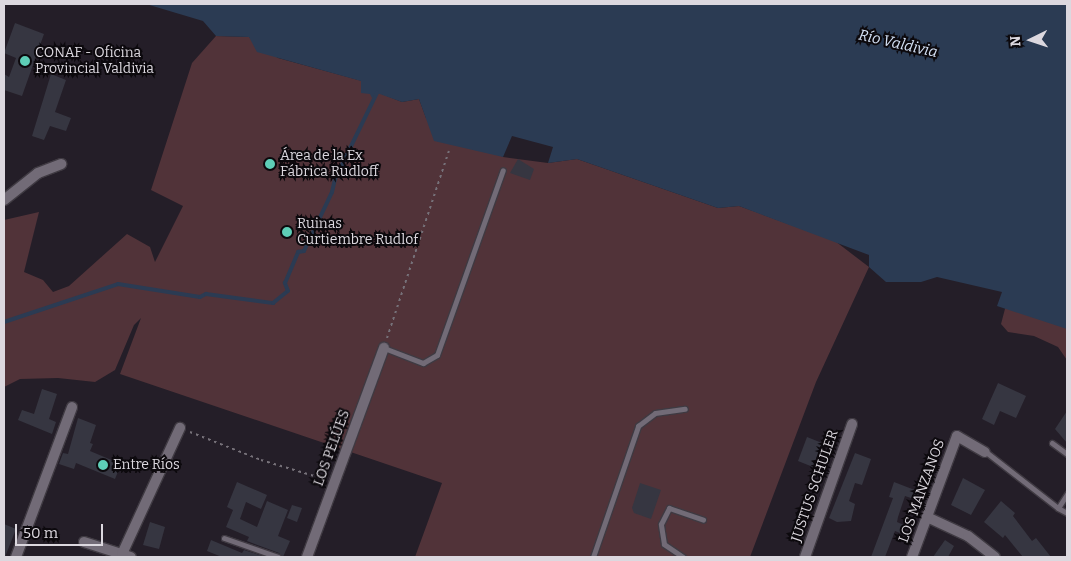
<!DOCTYPE html>
<meta charset="utf-8">
<style>
body{margin:0}
#map{position:relative;width:1071px;height:561px;overflow:hidden;background:#241e28;font-family:Bitter,serif}
div>[style]{position:absolute}
.green>*{inset:0;background:#513339}
.water>*{inset:0;background:#2b3b53}
.stream>*{height:4px;margin:-2px;padding:0 2px;transform-origin:2px;border-radius:2px;background:#2b3b53}
.building>*{inset:0;background:#363641}
.path>*{height:2px;margin-top:-1px;transform-origin:0;background:repeating-linear-gradient(90deg,#767179 0 2.5px,transparent 0 6.5px)}
.roads{filter:drop-shadow(1px 0 #3f3a42) drop-shadow(-1px 0 #3f3a42) drop-shadow(0 1px #3f3a42) drop-shadow(0 -1px #3f3a42)}
.service>*{height:5px;margin:-2.5px;padding:0 2.5px;transform-origin:2.5px;border-radius:2.5px;background:#726b77}
.minor>*{height:10px;margin:-5px;padding:0 5px;transform-origin:5px;border-radius:5px;background:#726b77}
.dots>*{width:14px;height:14px;translate:-50% -50%;box-sizing:border-box;border:2px solid #0c090d;border-radius:50%}
span{translate:-50% -50%;white-space:nowrap;text-align:center;line-height:1.15;-webkit-text-stroke:4px #0c090d;paint-order:stroke}
.poi-label{font-size:14px;color:#dcd8df}
.left{translate:0 -50%;text-align:left}
.street-label{font-size:14px;color:#dcd8df}
.water-label{font-size:15px;color:#d5e2f6;font-style:italic}
.frame{position:absolute;inset:0;border:5px solid #dcd8df;pointer-events:none}
.north{position:absolute;left:1006px;top:15px;width:50px;height:50px;-webkit-text-stroke:4px #0c090d;paint-order:stroke;rotate:266deg;font-size:14px;font-weight:700;line-height:20px;text-align:center;color:#dcd8df}
.north::after{content:'';display:block;margin:auto;width:18px;height:22px;background:#dcd8df;clip-path:polygon(50% 0,100% 100%,50% 72%,0 100%)}
.scale{position:absolute;left:15px;top:524px;width:88px;height:22px;box-sizing:border-box;border:2px solid #dcd8df;border-top:0;padding-left:6px;font-size:15px;line-height:18px;white-space:nowrap;color:#dcd8df;-webkit-text-stroke:4px #0c090d;paint-order:stroke}
</style>
<div id="map">
<div class="green">
<div style="clip-path:polygon(216px 36px,249px 37px,278px 58px,362px 81px,364px 87px,402px 102px,419px 99px,426px 118px,503px 157px,548px 163px,577px 159px,718px 208px,739px 206px,835px 241px,869px 267px,816px 382px,750px 557px,415px 557px,442px 483px,120px 374px,141px 318px,134px 325px,115px 370px,95px 382px,58px 378px,20px 379px,4px 387px,4px 220px,39px 212px,24px 272px,43px 280px,53px 292px,69px 286px,127px 234px,150px 247px,155px 262px,183px 206px,151px 190px,192px 63px)"></div>
<div style="clip-path:polygon(1006px 305px,1067px 319px,1067px 360px,1058px 347px,1034px 336px,1008px 332px,1001px 324px)"></div>
</div>
<div class="water">
<div style="clip-path:polygon(146px 4px,1067px 4px,1067px 329px,997px 306px,1002px 292px,937px 277px,921px 282px,886px 282px,869px 267px,869px 255px,739px 206px,718px 208px,577px 159px,548px 163px,553px 147px,512px 136px,503px 157px,434px 141px,419px 99px,402px 102px,377px 93px,372px 98px,370px 94px,361px 93px,361px 81px,257px 52px,249px 37px,216px 36px,203px 21px)"></div>
</div>
<div class="stream">
<div style="left:4px;top:322px;width:120px;rotate:-18.4deg"></div>
<div style="left:118px;top:284px;width:83px;rotate:9deg"></div>
<div style="left:200px;top:297px;width:7px;rotate:-27deg"></div>
<div style="left:206px;top:294px;width:68px;rotate:7.7deg"></div>
<div style="left:273px;top:303px;width:19px;rotate:-39deg"></div>
<div style="left:288px;top:291px;width:9px;rotate:-111deg"></div>
<div style="left:285px;top:283px;width:34px;rotate:-67deg"></div>
<div style="left:298px;top:252px;width:6px;rotate:-9deg"></div>
<div style="left:304px;top:251px;width:65px;rotate:-64.6deg"></div>
<div style="left:332px;top:192px;width:13px;rotate:-77deg"></div>
<div style="left:335px;top:179px;width:96px;rotate:-64deg"></div>
</div>
<div class="building">
<div style="clip-path:polygon(15px 23px,44px 34px,22px 96px,4px 90px,4px 74px,9px 77px,16px 58px,4px 53px)"></div>
<div style="clip-path:polygon(51px 74px,66px 80px,55px 112px,71px 118px,66px 131px,50px 126px,44px 140px,32px 136px)"></div>
<div style="clip-path:polygon(518px 159px,534px 169px,530px 180px,510px 173px)"></div>
<div style="clip-path:polygon(998px 383px,1026px 396px,1016px 418px,1000px 411px,994px 425px,982px 419px)"></div>
<div style="clip-path:polygon(42px 389px,57px 394px,49px 419px,56px 422px,52px 434px,18px 420px,22px 410px,34px 414px)"></div>
<div style="clip-path:polygon(1067px 411px,1067px 443px,1055px 429px)"></div>
<div style="clip-path:polygon(78px 418px,96px 425px,90px 443px,93px 444px,90px 451px,121px 464px,115px 479px,76px 463px,74px 469px,59px 464px,63px 453px,68px 454px)"></div>
<div style="clip-path:polygon(807px 437px,822px 443px,813px 467px,798px 461px)"></div>
<div style="clip-path:polygon(855px 453px,871px 459px,862px 485px,855px 483px,849px 501px,855px 504px,851px 521px,837px 522px,829px 518px)"></div>
<div style="clip-path:polygon(963px 478px,985px 490px,971px 515px,951px 505px)"></div>
<div style="clip-path:polygon(237px 482px,267px 495px,261px 509px,246px 502px,240px 519px,257px 527px,267px 501px,288px 510px,278px 536px,290px 541px,283px 557px,279px 553px,247px 541px,249px 537px,226px 527px,233px 510px,227px 507px)"></div>
<div style="clip-path:polygon(894px 482px,925px 494px,923px 502px,905px 496px,898px 517px,897px 522px,904px 525px,900px 533px,895px 531px,885px 557px,871px 557px,893px 498px,889px 497px)"></div>
<div style="clip-path:polygon(640px 483px,661px 490px,651px 519px,634px 513px,632px 508px)"></div>
<div style="clip-path:polygon(1001px 501px,1015px 513px,1013px 516px,1032px 541px,1036px 538px,1051px 557px,1023px 557px,1005px 535px,1003px 538px,984px 522px)"></div>
<div style="clip-path:polygon(292px 505px,302px 508px,297px 522px,287px 518px)"></div>
<div style="clip-path:polygon(150px 522px,165px 527px,159px 549px,143px 545px)"></div>
<div style="clip-path:polygon(4px 524px,16px 529px,5px 557px,4px 557px)"></div>
<div style="clip-path:polygon(211px 540px,242px 553px,244px 550px,266px 557px,222px 557px,207px 551px)"></div>
<div style="clip-path:polygon(945px 540px,954px 546px,948px 557px,933px 557px)"></div>
</div>
<div class="path">
<div style="left:387px;top:338px;width:197px;rotate:-71.7deg"></div>
<div style="left:190px;top:432px;width:76px;rotate:21.5deg"></div>
<div style="left:261px;top:460px;width:66px;rotate:16.8deg"></div>
</div>
<div class="roads">
<div class="service">
<div style="left:384px;top:348px;width:42px;rotate:21deg"></div>
<div style="left:423px;top:363px;width:16px;rotate:-30deg"></div>
<div style="left:437px;top:355px;width:196px;rotate:-70.4deg"></div>
<div style="left:1052px;top:443px;width:19px;rotate:36deg"></div>
<div style="left:986px;top:452px;width:91px;rotate:37.9deg"></div>
<div style="left:1058px;top:508px;width:17px;rotate:-57deg"></div>
<div style="left:1058px;top:508px;width:10px;rotate:29deg"></div>
<div style="left:224px;top:538px;width:57px;rotate:19.4deg"></div>
<div style="left:593px;top:557px;width:139px;rotate:-71deg"></div>
<div style="left:638px;top:426px;width:21px;rotate:-37deg"></div>
<div style="left:655px;top:413px;width:30px;rotate:-8deg"></div>
<div style="left:683px;top:557px;width:23px;rotate:-146deg"></div>
<div style="left:664px;top:544px;width:20px;rotate:-99deg"></div>
<div style="left:661px;top:524px;width:18px;rotate:-63deg"></div>
<div style="left:669px;top:508px;width:36px;rotate:19deg"></div>
</div>
<div class="minor">
<div style="left:4px;top:200px;width:43px;rotate:-38.5deg"></div>
<div style="left:38px;top:173px;width:25px;rotate:-21deg"></div>
<div style="left:927px;top:517px;width:45px;rotate:24.9deg"></div>
<div style="left:968px;top:536px;width:34px;rotate:38deg"></div>
<div style="left:84px;top:542px;width:49px;rotate:17.7deg"></div>
<div style="left:122px;top:554px;width:139px;rotate:-65.3deg"></div>
<div style="left:16px;top:557px;width:160px;rotate:-69.5deg"></div>
<div style="left:307px;top:557px;width:223px;rotate:-69.8deg"></div>
<div style="left:805px;top:557px;width:141px;rotate:-70.5deg"></div>
<div style="left:912px;top:557px;width:129px;rotate:-69.6deg"></div>
<div style="left:957px;top:436px;width:32px;rotate:30deg"></div>
</div>
</div>
<div class="dots">
<div style="left:25px;top:61px;background:#5eceb7"></div>
<div style="left:270px;top:164px;background:#5eceb7"></div>
<div style="left:287px;top:232px;background:#5eceb7"></div>
<div style="left:103px;top:465px;background:#5eceb7"></div>
</div>
<div class="poi-label">
<span class="left" style="left:35px;top:61px">CONAF - Oficina<br>Provincial Valdivia</span>
<span class="left" style="left:280px;top:164px">Área de la Ex<br>Fábrica Rudloff</span>
<span class="left" style="left:297px;top:232px">Ruinas<br>Curtiembre Rudlof</span>
<span class="left" style="left:113px;top:465px">Entre Ríos</span>
</div>
<div class="street-label">
<span style="left:332px;top:448px;rotate:-70deg">LOS PELÚES</span>
<span style="left:815px;top:486px;rotate:-71deg">JUSTUS SCHULER</span>
<span style="left:922px;top:491px;rotate:-70deg">LOS MANZANOS</span>
</div>
<div class="water-label">
<span style="left:898px;top:44px;rotate:13deg">Río Valdivia</span>
</div>
<div class="frame"></div>
<div class="north">N</div>
<div class="scale">50 m</div>
</div>
